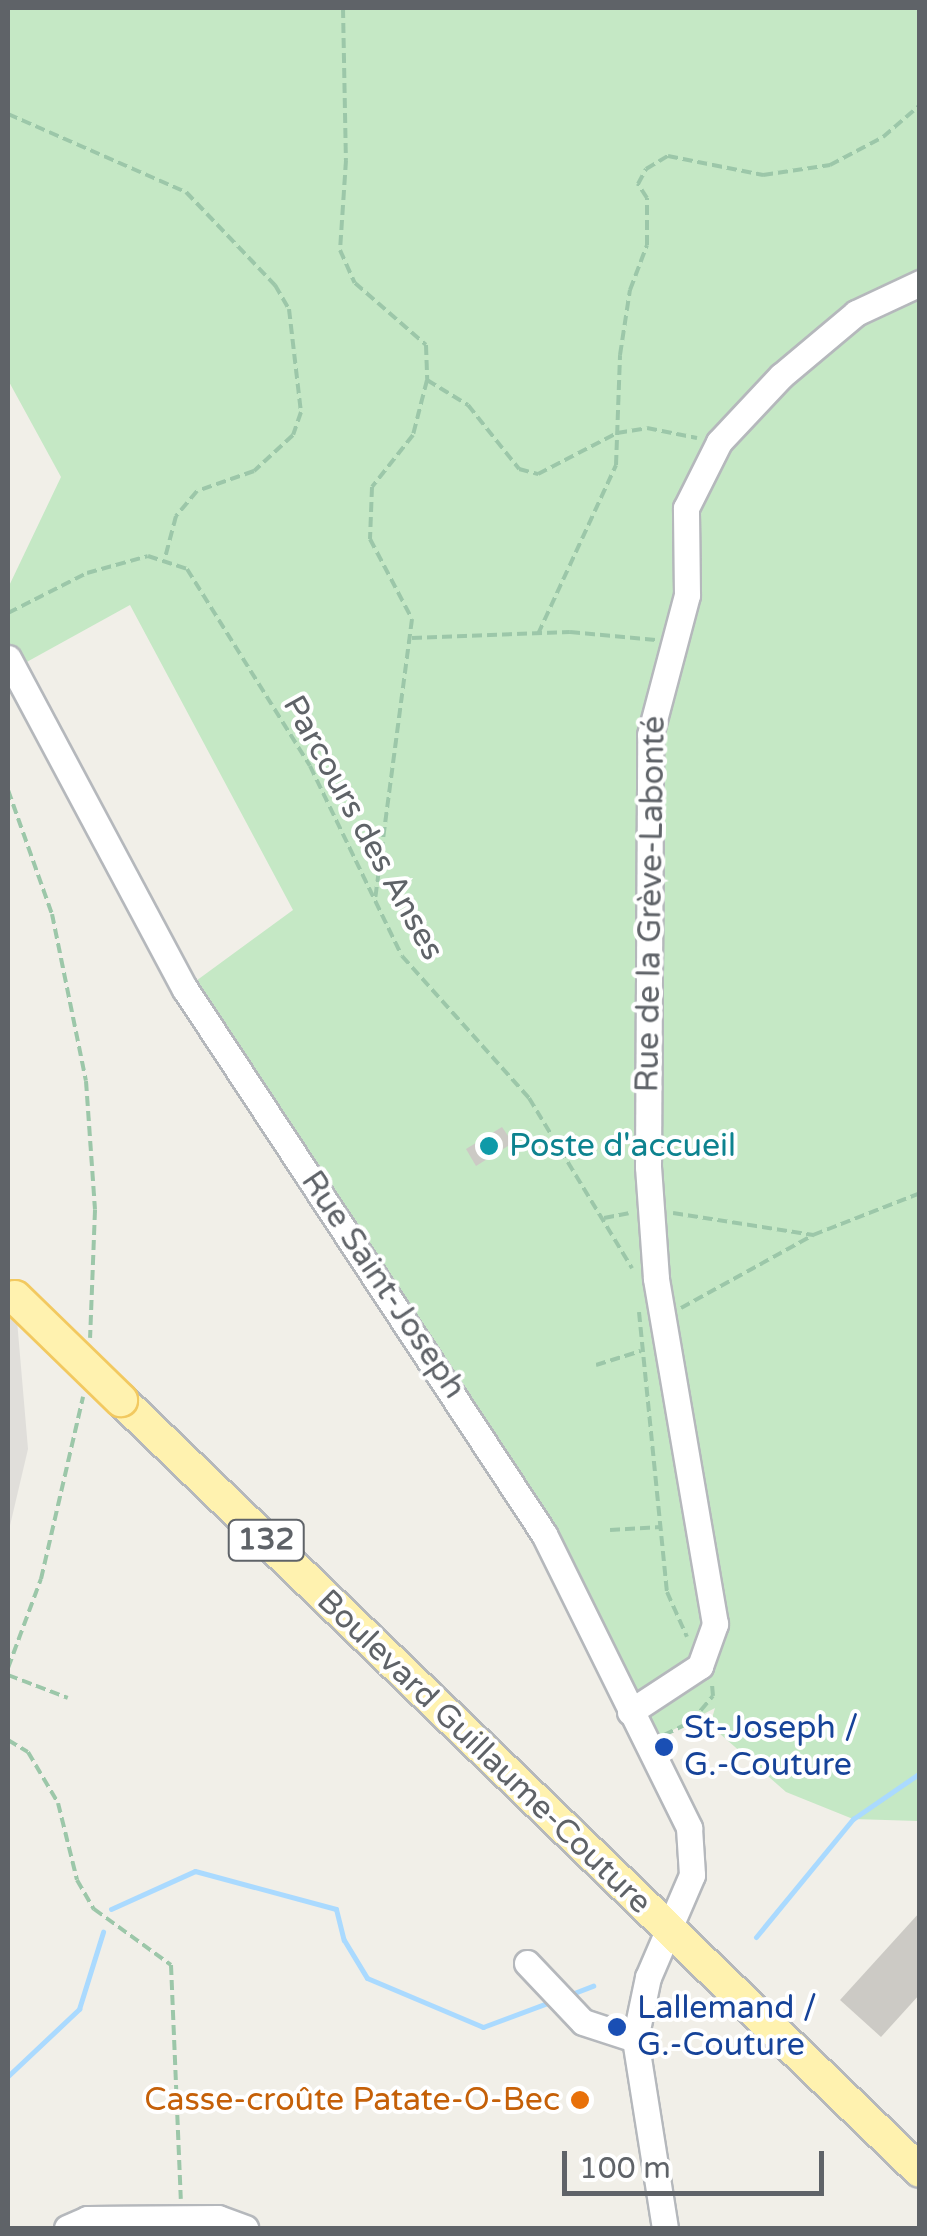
<!DOCTYPE html>
<meta charset="utf-8">
<style>
body{margin:0}
#map{position:relative;width:927px;height:2236px;overflow:hidden;background:#f1efe8;font-family:"Varela Round",sans-serif}
div>[style]{position:absolute}
.industrial>*{inset:0;background:#e0deda}
.green>*{inset:0;background:#c5e8c5}
.stream>*{height:5px;margin:-2.5px;padding:0 2.5px;transform-origin:2.5px;border-radius:2.5px;background:#aadaff}
.building>*{inset:0;background:#cccac5}
.path>*{height:4px;margin-top:-2px;transform-origin:0;background:repeating-linear-gradient(90deg,#9cc7a9 0 10px,transparent 0 15px)}
.roads{filter:drop-shadow(2px 0 #b5b8bc) drop-shadow(-2px 0 #b5b8bc) drop-shadow(0 2px #b5b8bc) drop-shadow(0 -2px #b5b8bc)}
.minor>*{height:25px;margin:-12.5px;padding:0 12.5px;transform-origin:12.5px;border-radius:12.5px;background:#fff}
.major>*{height:32px;margin:-16px;padding:0 16px;transform-origin:16px;border-radius:16px;background:#fff2af}
.bridges{filter:drop-shadow(2px 0 #f2c960) drop-shadow(-2px 0 #f2c960) drop-shadow(0 2px #f2c960) drop-shadow(0 -2px #f2c960)}
.major-bridge>*{height:32px;margin:-16px;padding:0 16px;transform-origin:16px;border-radius:16px;background:#fff2af}
.dots>*{width:28px;height:28px;translate:-50% -50%;box-sizing:border-box;border:5px solid #fff;border-radius:50%}
span{translate:-50% -50%;white-space:nowrap;text-align:center;line-height:1.15;-webkit-text-stroke:8px #fff;paint-order:stroke}
.shield-label span{padding:2px 8px;background:#fff;border:2px solid;border-radius:8px;-webkit-text-stroke-width:0}
.shield-label{font-size:30px;color:#5f6368;font-weight:700}
.street-label{font-size:32px;color:#5f6368}
.culture-label{font-size:32px;color:#0d838f}
.left{translate:0 -50%;text-align:left}
.transit-label{font-size:32px;color:#164399}
.food-label{font-size:32px;color:#c56008}
.right{translate:-100% -50%;text-align:right}
.frame{position:absolute;inset:0;border:10px solid #5f6368;pointer-events:none}
.scale{position:absolute;left:562px;top:2151px;width:262px;height:45px;box-sizing:border-box;border:5px solid #5f6368;border-top:0;padding-left:12px;font-size:30px;line-height:35px;white-space:nowrap;color:#5f6368;-webkit-text-stroke:8px #fff;paint-order:stroke}
</style>
<div id="map">
<div class="industrial">
<div style="clip-path:polygon(8px 1289px,15px 1297px,28px 1449px,8px 1534px)"></div>
</div>
<div class="green">
<div style="clip-path:polygon(8px 8px,919px 8px,918px 1821px,853px 1819px,786px 1792px,710px 1725px,715px 1708px,646px 1744px,544px 1534px,185px 989px,293px 910px,130px 605px,14px 669px,8px 658px,8px 588px,61px 477px,8px 380px)"></div>
</div>
<div class="stream">
<div style="left:111px;top:1909px;width:92px;rotate:-24.3deg"></div>
<div style="left:195px;top:1871px;width:146px;rotate:15.1deg"></div>
<div style="left:336px;top:1909px;width:32px;rotate:76deg"></div>
<div style="left:344px;top:1940px;width:44px;rotate:58.8deg"></div>
<div style="left:367px;top:1978px;width:126px;rotate:22.9deg"></div>
<div style="left:483px;top:2027px;width:72px;rotate:-20.5deg"></div>
<div style="left:756px;top:1937px;width:153px;rotate:-50.6deg"></div>
<div style="left:853px;top:1819px;width:81px;rotate:-34.5deg"></div>
<div style="left:569px;top:1995px;width:26px;rotate:-21deg"></div>
<div style="left:8px;top:2076px;width:98px;rotate:-43.3deg"></div>
<div style="left:79px;top:2009px;width:81px;rotate:-72.7deg"></div>
</div>
<div class="building">
<div style="clip-path:polygon(502px 1127px,513px 1143px,476px 1166px,466px 1149px)"></div>
<div style="clip-path:polygon(920px 1912px,920px 1994px,881px 2037px,840px 2000px)"></div>
</div>
<div class="path">
<div style="left:343px;top:8px;width:152px;rotate:88.9deg"></div>
<div style="left:346px;top:160px;width:90px;rotate:93.8deg"></div>
<div style="left:340px;top:250px;width:36px;rotate:66deg"></div>
<div style="left:355px;top:283px;width:94px;rotate:41.1deg"></div>
<div style="left:426px;top:345px;width:35px;rotate:88deg"></div>
<div style="left:427px;top:380px;width:57px;rotate:104.3deg"></div>
<div style="left:413px;top:435px;width:66px;rotate:128.3deg"></div>
<div style="left:372px;top:487px;width:52px;rotate:92.2deg"></div>
<div style="left:370px;top:539px;width:90px;rotate:62.3deg"></div>
<div style="left:412px;top:619px;width:283px;rotate:97.5deg"></div>
<div style="left:8px;top:114px;width:194px;rotate:23.7deg"></div>
<div style="left:186px;top:192px;width:129px;rotate:46.3deg"></div>
<div style="left:275px;top:285px;width:28px;rotate:60deg"></div>
<div style="left:289px;top:309px;width:104px;rotate:83.4deg"></div>
<div style="left:301px;top:412px;width:24px;rotate:109deg"></div>
<div style="left:293px;top:435px;width:53px;rotate:137.3deg"></div>
<div style="left:254px;top:471px;width:60px;rotate:160.7deg"></div>
<div style="left:197px;top:491px;width:33px;rotate:130deg"></div>
<div style="left:176px;top:516px;width:43px;rotate:104.7deg"></div>
<div style="left:427px;top:380px;width:48px;rotate:31.4deg"></div>
<div style="left:468px;top:405px;width:82px;rotate:51.4deg"></div>
<div style="left:519px;top:469px;width:20px;rotate:15deg"></div>
<div style="left:538px;top:474px;width:89px;rotate:-27.4deg"></div>
<div style="left:617px;top:433px;width:30px;rotate:-9deg"></div>
<div style="left:647px;top:428px;width:51px;rotate:11.3deg"></div>
<div style="left:8px;top:613px;width:89px;rotate:-26.9deg"></div>
<div style="left:87px;top:573px;width:63px;rotate:-15.6deg"></div>
<div style="left:148px;top:556px;width:41px;rotate:18.4deg"></div>
<div style="left:187px;top:569px;width:232px;rotate:58deg"></div>
<div style="left:310px;top:766px;width:211px;rotate:64.2deg"></div>
<div style="left:402px;top:956px;width:191px;rotate:48.2deg"></div>
<div style="left:529px;top:1098px;width:199px;rotate:58.8deg"></div>
<div style="left:538px;top:634px;width:186px;rotate:-65.2deg"></div>
<div style="left:616px;top:465px;width:110px;rotate:-87.9deg"></div>
<div style="left:620px;top:355px;width:66px;rotate:-81.3deg"></div>
<div style="left:630px;top:290px;width:48px;rotate:-69.3deg"></div>
<div style="left:647px;top:245px;width:47px;rotate:-90deg"></div>
<div style="left:647px;top:198px;width:17px;rotate:-123deg"></div>
<div style="left:638px;top:184px;width:17px;rotate:-62deg"></div>
<div style="left:646px;top:169px;width:26px;rotate:-31deg"></div>
<div style="left:668px;top:156px;width:97px;rotate:11.3deg"></div>
<div style="left:763px;top:175px;width:68px;rotate:-8.5deg"></div>
<div style="left:830px;top:165px;width:60px;rotate:-27.8deg"></div>
<div style="left:883px;top:137px;width:49px;rotate:-40.9deg"></div>
<div style="left:412px;top:638px;width:158px;rotate:-2.2deg"></div>
<div style="left:570px;top:632px;width:86px;rotate:5.3deg"></div>
<div style="left:8px;top:790px;width:132px;rotate:70.5deg"></div>
<div style="left:52px;top:914px;width:170px;rotate:78.5deg"></div>
<div style="left:86px;top:1081px;width:129px;rotate:86deg"></div>
<div style="left:95px;top:1210px;width:128px;rotate:92.2deg"></div>
<div style="left:673px;top:1213px;width:142px;rotate:8.9deg"></div>
<div style="left:813px;top:1235px;width:115px;rotate:-21.4deg"></div>
<div style="left:604px;top:1218px;width:25px;rotate:-11deg"></div>
<div style="left:681px;top:1308px;width:151px;rotate:-28.9deg"></div>
<div style="left:639px;top:1312px;width:281px;rotate:84.3deg"></div>
<div style="left:667px;top:1592px;width:49px;rotate:66deg"></div>
<div style="left:596px;top:1365px;width:47px;rotate:-17.3deg"></div>
<div style="left:610px;top:1530px;width:51px;rotate:-3.4deg"></div>
<div style="left:8px;top:1668px;width:95px;rotate:-69.7deg"></div>
<div style="left:41px;top:1579px;width:187px;rotate:-77deg"></div>
<div style="left:8px;top:1675px;width:64px;rotate:21deg"></div>
<div style="left:664px;top:1735px;width:30px;rotate:-26deg"></div>
<div style="left:691px;top:1722px;width:34px;rotate:-50deg"></div>
<div style="left:713px;top:1696px;width:11px;rotate:-95deg"></div>
<div style="left:8px;top:1740px;width:23px;rotate:31deg"></div>
<div style="left:28px;top:1752px;width:59px;rotate:59.5deg"></div>
<div style="left:58px;top:1803px;width:79px;rotate:76.1deg"></div>
<div style="left:77px;top:1880px;width:34px;rotate:60deg"></div>
<div style="left:94px;top:1909px;width:95px;rotate:36deg"></div>
<div style="left:171px;top:1965px;width:234px;rotate:87.6deg"></div>
</div>
<div class="roads">
<div class="minor">
<div style="left:8px;top:658px;width:375px;rotate:61.9deg"></div>
<div style="left:185px;top:989px;width:653px;rotate:56.63deg"></div>
<div style="left:544px;top:1534px;width:328px;rotate:63.7deg"></div>
<div style="left:689px;top:1828px;width:47px;rotate:86.3deg"></div>
<div style="left:692px;top:1875px;width:111px;rotate:113.3deg"></div>
<div style="left:648px;top:1977px;width:63px;rotate:101.8deg"></div>
<div style="left:635px;top:2039px;width:191px;rotate:81deg"></div>
<div style="left:630px;top:1712px;width:84px;rotate:-33.3deg"></div>
<div style="left:700px;top:1666px;width:45px;rotate:-70.3deg"></div>
<div style="left:715px;top:1624px;width:351px;rotate:-99.7deg"></div>
<div style="left:656px;top:1278px;width:111px;rotate:-94.1deg"></div>
<div style="left:648px;top:1167px;width:432px;rotate:-89.7deg"></div>
<div style="left:650px;top:735px;width:145px;rotate:-75.2deg"></div>
<div style="left:687px;top:595px;width:87px;rotate:-90.7deg"></div>
<div style="left:686px;top:508px;width:74px;rotate:-63.4deg"></div>
<div style="left:719px;top:442px;width:91px;rotate:-46.8deg"></div>
<div style="left:781px;top:376px;width:98px;rotate:-40deg"></div>
<div style="left:856px;top:313px;width:71px;rotate:-25.1deg"></div>
<div style="left:527px;top:1963px;width:81px;rotate:46.5deg"></div>
<div style="left:583px;top:2022px;width:55px;rotate:18.1deg"></div>
<div style="left:67px;top:2228px;width:22px;rotate:-24deg"></div>
<div style="left:87px;top:2219px;width:131px;rotate:-0.4deg"></div>
<div style="left:218px;top:2218px;width:29px;rotate:20deg"></div>
</div>
<div class="major">
<div style="left:121px;top:1400px;width:1110px;rotate:43.98deg"></div>
</div>
</div>
<div class="bridges">
<div class="major-bridge">
<div style="left:15px;top:1297px;width:148px;rotate:44.2deg"></div>
</div>
</div>
<div class="dots">
<div style="left:489px;top:1146px;background:#0f9aa8"></div>
<div style="left:664px;top:1747px;background:#1a4fb4"></div>
<div style="left:617px;top:2027px;background:#1a4fb4"></div>
<div style="left:580px;top:2100px;background:#e8710a"></div>
</div>
<div class="shield-label">
<span style="left:266px;top:1540px">132</span>
</div>
<div class="street-label">
<span style="left:363px;top:828px;rotate:61deg">Parcours des Anses</span>
<span style="left:651px;top:904px;rotate:-89deg">Rue de la Grève-Labonté</span>
<span style="left:383px;top:1285px;rotate:56deg">Rue Saint-Joseph</span>
<span style="left:484px;top:1752px;rotate:44deg">Boulevard Guillaume-Couture</span>
</div>
<div class="culture-label">
<span class="left" style="left:509px;top:1146px">Poste d'accueil</span>
</div>
<div class="transit-label">
<span class="left" style="left:684px;top:1747px">St-Joseph /<br>G.-Couture</span>
<span class="left" style="left:637px;top:2027px">Lallemand /<br>G.-Couture</span>
</div>
<div class="food-label">
<span class="right" style="left:560px;top:2100px">Casse-croûte Patate-O-Bec</span>
</div>
<div class="frame"></div>
<div class="scale">100 m</div>
</div>
